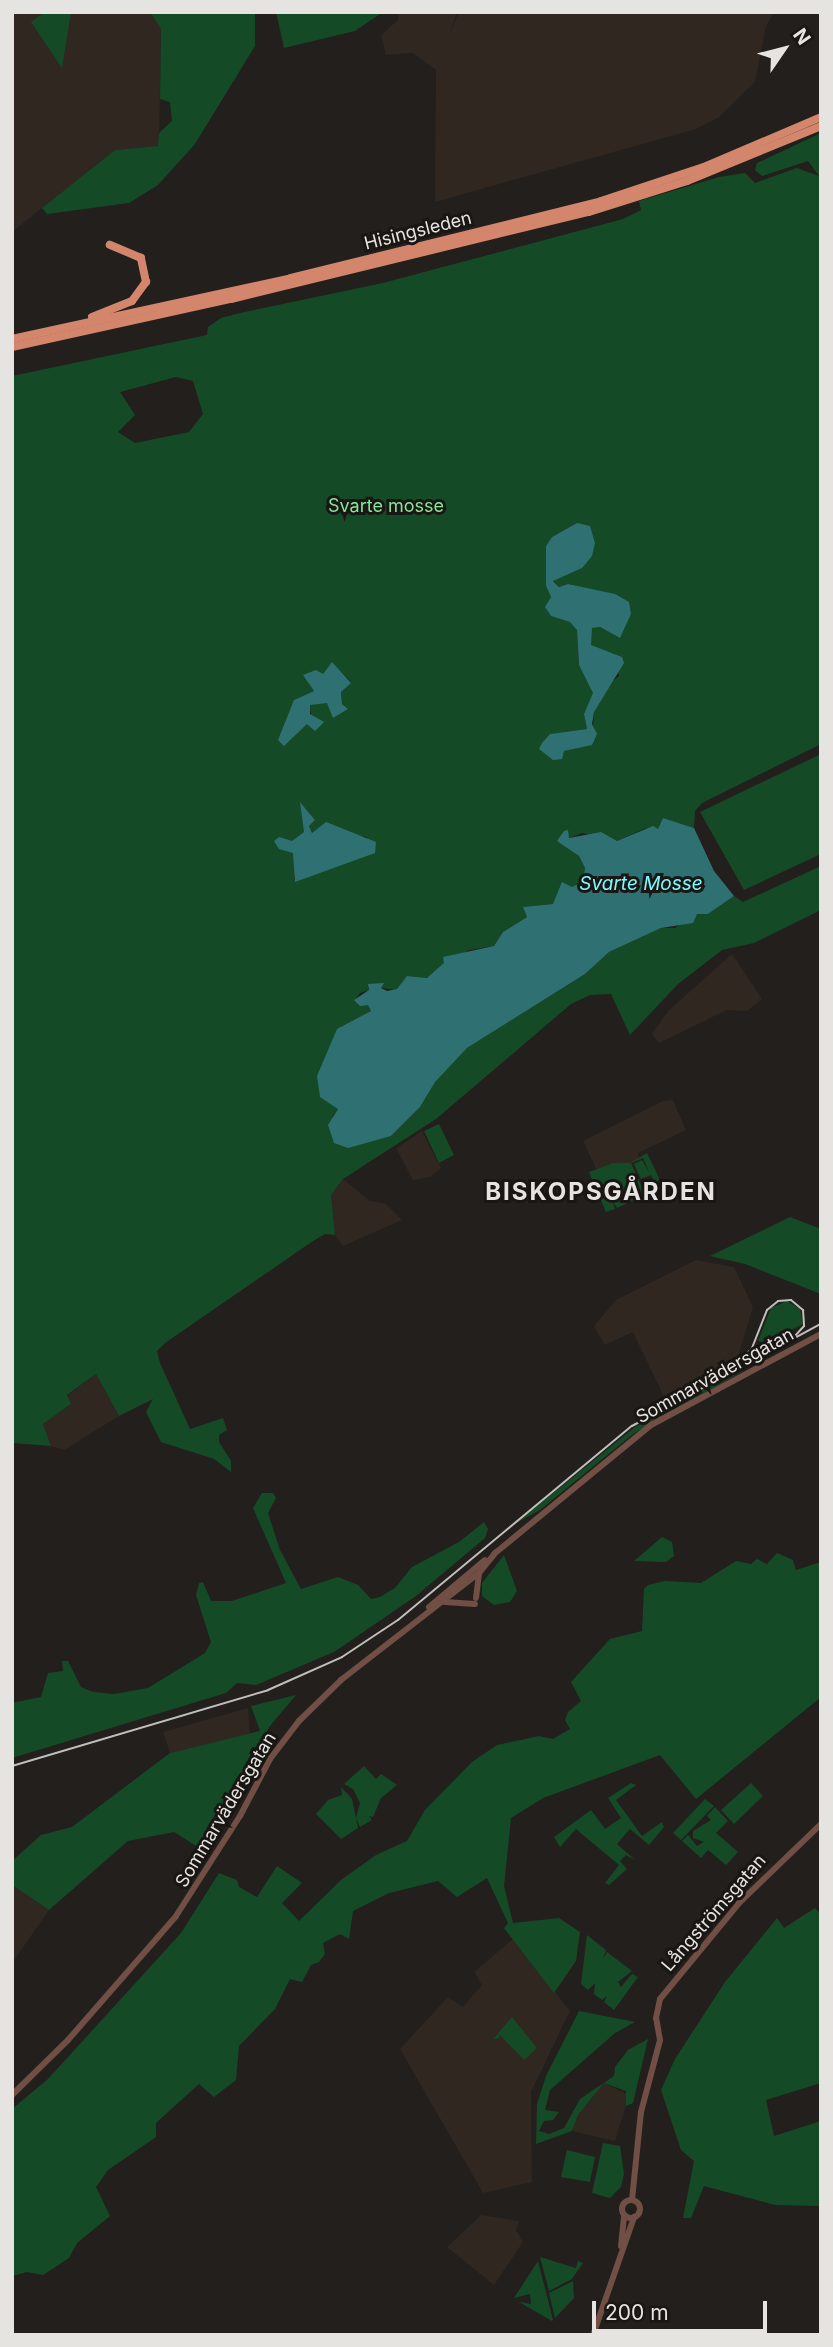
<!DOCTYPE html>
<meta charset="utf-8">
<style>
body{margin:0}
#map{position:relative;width:833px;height:2347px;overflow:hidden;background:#231f1c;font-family:Inter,sans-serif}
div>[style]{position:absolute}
.built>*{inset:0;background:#2f2720}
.green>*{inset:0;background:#144b26}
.water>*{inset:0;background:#2f7173}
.tertiary>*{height:6px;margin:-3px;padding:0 3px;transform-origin:3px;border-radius:3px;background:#714f44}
.tertiary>.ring{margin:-3px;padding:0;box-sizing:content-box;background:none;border:6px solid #714f44;border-radius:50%}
.trunk>*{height:8px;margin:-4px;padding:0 4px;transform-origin:4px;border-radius:4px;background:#d4866c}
.tram>*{height:2px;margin:-1px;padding:0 1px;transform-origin:1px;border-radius:1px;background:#c1bfbc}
span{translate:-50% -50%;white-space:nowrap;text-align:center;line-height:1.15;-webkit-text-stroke:6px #191613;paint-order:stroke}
.street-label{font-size:18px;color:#e6e4e1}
.park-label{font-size:18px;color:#83e79c}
.water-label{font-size:19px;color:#7cfaff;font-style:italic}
.district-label{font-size:24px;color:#e6e4e1;font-weight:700;letter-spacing:2px}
.frame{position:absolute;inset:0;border:14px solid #e6e4e1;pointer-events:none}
.north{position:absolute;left:749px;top:14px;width:70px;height:70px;-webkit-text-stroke:5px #191613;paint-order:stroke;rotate:55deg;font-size:19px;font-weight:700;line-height:28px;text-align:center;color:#e6e4e1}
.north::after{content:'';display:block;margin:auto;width:24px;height:32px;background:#e6e4e1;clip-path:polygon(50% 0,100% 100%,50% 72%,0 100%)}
.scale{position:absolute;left:592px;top:2301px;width:175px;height:32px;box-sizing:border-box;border:4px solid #e6e4e1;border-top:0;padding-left:9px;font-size:21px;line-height:24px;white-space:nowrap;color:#e6e4e1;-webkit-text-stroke:5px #191613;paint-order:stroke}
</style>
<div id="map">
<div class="built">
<div style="clip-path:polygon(12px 12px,150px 12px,161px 29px,159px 146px,115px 150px,12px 232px)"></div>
<div style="clip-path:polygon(399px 12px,457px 12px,449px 36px,459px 12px,774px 12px,766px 26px,755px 82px,719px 117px,696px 129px,435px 202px,436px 70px,413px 53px,386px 55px,381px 35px,398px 20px)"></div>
<div style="clip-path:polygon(732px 954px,762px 999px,747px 1011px,727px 1010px,659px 1043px,652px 1034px,668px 1011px)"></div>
<div style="clip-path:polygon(673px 1100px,686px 1130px,638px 1153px,640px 1159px,601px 1179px,583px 1141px,663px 1101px)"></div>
<div style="clip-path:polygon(422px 1131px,441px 1168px,430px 1177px,413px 1180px,396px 1148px)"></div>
<div style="clip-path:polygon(343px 1179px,370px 1201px,385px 1203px,402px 1220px,343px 1246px,335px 1235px,331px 1195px)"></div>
<div style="clip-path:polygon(696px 1260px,734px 1267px,753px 1307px,736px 1363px,665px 1399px,633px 1332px,605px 1345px,594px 1326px,616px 1300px)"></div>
<div style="clip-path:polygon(96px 1374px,119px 1416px,64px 1450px,51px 1446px,43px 1424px,71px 1404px,67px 1396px)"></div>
<div style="clip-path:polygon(248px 1708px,250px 1734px,170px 1753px,163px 1732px)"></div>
<div style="clip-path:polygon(12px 1885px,49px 1910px,13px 1962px,12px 1962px)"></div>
<div style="clip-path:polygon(513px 1939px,570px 2011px,531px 2092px,532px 2182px,483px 2193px,400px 2049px,448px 1997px,463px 2007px,482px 1985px,474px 1972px)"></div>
<div style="clip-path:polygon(604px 2083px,629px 2095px,615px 2141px,572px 2131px,578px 2115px)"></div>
<div style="clip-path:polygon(481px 2215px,519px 2221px,516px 2230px,523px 2242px,494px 2285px,447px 2247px)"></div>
</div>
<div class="green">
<div style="clip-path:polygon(45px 12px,71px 12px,62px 68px,31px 22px)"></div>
<div style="clip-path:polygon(150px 12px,255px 12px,255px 46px,195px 144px,158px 185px,129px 203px,47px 214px,42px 208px,115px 150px,158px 146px,159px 133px,172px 121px,170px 102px,160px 99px,161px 29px)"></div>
<div style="clip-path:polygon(276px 12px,383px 12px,355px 31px,284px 48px)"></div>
<div style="clip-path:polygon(evenodd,821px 133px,821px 744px,702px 803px,695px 811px,694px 828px,663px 818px,658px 830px,646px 828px,617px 841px,582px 833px,569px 838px,567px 831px,561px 843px,579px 856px,585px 868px,583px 882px,553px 904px,523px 907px,527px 917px,503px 932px,494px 946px,469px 950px,427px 978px,407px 976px,397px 990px,368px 986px,369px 990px,360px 993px,355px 1000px,368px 1005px,371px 1011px,362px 1016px,338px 1109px,332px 1117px,364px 1142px,391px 1136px,420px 1107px,435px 1081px,467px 1048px,585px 974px,609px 952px,661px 928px,675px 928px,697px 914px,708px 914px,734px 896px,743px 902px,821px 866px,821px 910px,754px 943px,722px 950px,678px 984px,630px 1035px,611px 994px,590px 995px,571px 1004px,436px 1119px,343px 1179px,331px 1195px,335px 1235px,325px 1234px,313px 1241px,165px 1343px,157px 1351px,160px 1363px,190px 1429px,223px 1418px,227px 1430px,219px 1435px,219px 1442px,231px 1461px,231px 1472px,214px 1459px,161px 1442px,146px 1412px,153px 1399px,119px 1416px,96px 1374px,67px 1395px,71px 1404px,43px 1424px,51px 1446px,12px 1443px,12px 376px,207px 335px,208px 327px,221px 318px,240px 313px,383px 283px,623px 219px,641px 210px,639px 201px,719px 177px,745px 173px,755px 183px,797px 168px,819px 176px,808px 161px,762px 176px,755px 170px,757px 163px,821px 133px,176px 377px,193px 381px,203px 414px,189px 432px,135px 443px,118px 432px,135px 415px,120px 392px,176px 377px,821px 133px,577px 523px,570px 572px,553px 580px,559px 587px,568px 584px,602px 592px,631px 613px,620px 638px,600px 627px,592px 628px,589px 633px,591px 645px,604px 653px,614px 653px,619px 676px,608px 685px,594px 712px,592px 744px,564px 751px,550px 734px,587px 729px,584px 714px,594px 693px,579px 665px,577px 630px,571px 622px,551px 616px,546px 607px,551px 597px,546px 586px,546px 546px,552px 537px,577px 523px,821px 133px,332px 663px,351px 682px,341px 692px,342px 704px,348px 709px,327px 702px,309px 705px,315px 731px,294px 700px,314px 691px,304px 675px,323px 674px,332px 663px,821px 133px,301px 803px,315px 820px,309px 826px,312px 833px,326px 823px,348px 835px,367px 837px,360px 858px,294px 880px,296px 862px,291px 842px,304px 832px,301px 803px)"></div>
<div style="clip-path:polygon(821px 754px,821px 854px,744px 890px,700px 812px)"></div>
<div style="clip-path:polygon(439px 1124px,454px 1155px,439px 1163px,424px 1131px)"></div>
<div style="clip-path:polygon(647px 1153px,659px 1178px,657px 1188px,651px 1175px,641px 1179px,634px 1164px,642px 1160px,650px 1174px,643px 1158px,631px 1163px,642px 1187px,649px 1184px,651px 1192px,617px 1208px,613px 1202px,615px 1209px,606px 1212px,589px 1172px,613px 1163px,630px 1163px)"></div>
<div style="clip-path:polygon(790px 1217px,821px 1229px,821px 1294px,745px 1264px,710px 1256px)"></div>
<div style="clip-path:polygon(787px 1301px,800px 1309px,803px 1324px,765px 1343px,758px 1341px,771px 1308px)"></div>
<div style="clip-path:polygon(746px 1364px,743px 1371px,633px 1434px,540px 1510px,516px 1523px,635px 1427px)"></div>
<div style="clip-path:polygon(262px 1493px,273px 1493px,276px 1498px,268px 1513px,280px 1550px,301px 1589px,338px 1577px,358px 1585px,371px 1599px,380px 1597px,395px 1588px,412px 1567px,459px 1542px,484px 1522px,488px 1529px,485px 1538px,416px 1596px,334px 1652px,256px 1685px,237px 1683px,226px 1693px,12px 1758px,12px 1703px,41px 1697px,48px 1673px,63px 1671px,62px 1661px,68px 1661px,81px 1687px,93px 1692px,114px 1694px,148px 1688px,205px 1653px,211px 1642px,196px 1595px,199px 1583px,203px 1582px,211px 1601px,232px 1601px,286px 1583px,253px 1508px)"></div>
<div style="clip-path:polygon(662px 1537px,672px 1542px,674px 1556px,666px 1562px,634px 1561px)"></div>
<div style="clip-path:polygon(777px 1553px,793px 1560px,796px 1570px,821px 1562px,821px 1697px,696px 1799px,660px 1755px,543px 1798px,511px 1818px,504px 1886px,513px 1923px,559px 1918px,580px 1932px,576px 1961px,554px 1993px,504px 1928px,508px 1923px,487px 1878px,457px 1897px,438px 1881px,389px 1893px,353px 1911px,349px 1939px,340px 1934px,323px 1943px,325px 1954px,319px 1962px,311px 1965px,302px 1982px,290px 1979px,275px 2009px,239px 2046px,236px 2080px,214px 2097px,199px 2084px,156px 2123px,156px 2137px,108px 2170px,96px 2187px,110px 2216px,77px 2243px,69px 2258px,43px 2275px,27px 2272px,12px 2276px,12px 2109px,48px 2079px,181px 1933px,219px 1873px,237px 1880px,239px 1887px,257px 1897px,277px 1866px,302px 1883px,282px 1903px,299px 1921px,341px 1880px,376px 1855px,407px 1841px,425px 1810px,472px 1762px,497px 1745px,539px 1736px,553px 1739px,570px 1729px,565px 1720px,568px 1712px,581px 1701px,571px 1682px,610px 1639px,642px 1631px,644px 1589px,648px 1585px,665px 1581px,701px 1583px,736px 1561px,751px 1564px,757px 1559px,767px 1564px)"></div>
<div style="clip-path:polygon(504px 1555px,517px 1591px,510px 1602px,494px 1605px,482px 1596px,482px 1583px)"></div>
<div style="clip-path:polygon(296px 1695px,270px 1726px,201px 1849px,174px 1832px,128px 1841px,49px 1910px,12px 1885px,12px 1861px,41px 1835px,72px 1827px,170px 1753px,260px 1731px,251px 1706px)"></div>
<div style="clip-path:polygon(364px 1766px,376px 1779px,381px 1774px,397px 1785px,381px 1798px,373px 1817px,369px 1816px,372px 1820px,360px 1827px,356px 1818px,360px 1803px,353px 1789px,344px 1784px)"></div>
<div style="clip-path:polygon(631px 1783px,636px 1785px,616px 1800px,642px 1836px,662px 1822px,664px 1827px,649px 1845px,630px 1829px,617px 1844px,635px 1860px,626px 1855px,620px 1861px,627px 1869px,609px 1885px,605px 1883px,619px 1865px,576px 1829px,560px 1847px,554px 1837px,591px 1810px,605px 1829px,621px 1818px,608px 1798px)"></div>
<div style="clip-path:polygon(751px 1783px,763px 1796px,734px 1824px,721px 1810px)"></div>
<div style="clip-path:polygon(341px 1787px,352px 1799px,358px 1828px,341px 1839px,316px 1814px,328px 1800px,342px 1795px)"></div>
<div style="clip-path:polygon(705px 1799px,714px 1806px,681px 1840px,673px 1833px)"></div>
<div style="clip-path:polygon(715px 1807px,728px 1821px,716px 1833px,738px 1852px,726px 1865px,708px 1850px,701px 1858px,682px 1841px,688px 1835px,697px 1846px,704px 1842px,693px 1838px,693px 1831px,711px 1820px,707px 1816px)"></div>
<div style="clip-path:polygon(815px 1908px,821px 1915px,821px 2083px,766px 2100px,774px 2136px,821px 2121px,821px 2206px,775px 2205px,704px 2186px,691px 2218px,683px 2218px,694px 2161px,681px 2150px,661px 2090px,675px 2059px,725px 1982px,777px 1918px,784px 1928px)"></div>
<div style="clip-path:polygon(587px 1935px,606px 1950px,603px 1959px,607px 1952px,632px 1971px,618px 1982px,621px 1987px,632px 1974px,638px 1977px,614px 2010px,604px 2002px,607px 1996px,602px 2000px,594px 1994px,595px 1983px,588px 1990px,581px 1984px)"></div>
<div style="clip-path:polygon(579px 2011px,635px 2022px,615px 2033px,550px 2090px,545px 2110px,559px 2112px,553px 2120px,544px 2121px,539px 2131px,549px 2134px,564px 2128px,580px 2099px,614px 2076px,615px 2067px,628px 2050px,648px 2039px,633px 2103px,626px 2106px,626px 2091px,604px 2083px,578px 2115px,572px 2131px,536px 2144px,537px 2104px,546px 2076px)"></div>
<div style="clip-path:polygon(512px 2017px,537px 2048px,524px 2060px,499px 2034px,500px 2038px,493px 2039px)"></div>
<div style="clip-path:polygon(603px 2143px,620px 2146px,624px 2174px,621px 2187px,610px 2198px,592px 2193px)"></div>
<div style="clip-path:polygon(567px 2150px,595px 2157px,590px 2182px,561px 2177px)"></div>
<div style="clip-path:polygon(540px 2257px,576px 2268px,578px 2261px,583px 2263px,572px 2279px,549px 2291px)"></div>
<div style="clip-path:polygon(538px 2261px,553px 2320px,552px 2321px,519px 2302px,531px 2304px,530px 2294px,514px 2298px)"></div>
<div style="clip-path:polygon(573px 2281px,574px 2298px,555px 2318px,549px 2293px)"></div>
</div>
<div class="water">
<div style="clip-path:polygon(577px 523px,590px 526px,595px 543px,592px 556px,582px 568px,553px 581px,559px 587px,568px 584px,615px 594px,629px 602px,631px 614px,620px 638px,600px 627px,592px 628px,591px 645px,622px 657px,624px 663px,594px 712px,592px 724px,597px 734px,592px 745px,564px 751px,562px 759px,553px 760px,539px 749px,542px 743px,550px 734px,587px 729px,584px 714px,593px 693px,579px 665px,577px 630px,570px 622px,551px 616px,545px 607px,551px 597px,546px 586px,546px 546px,552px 537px)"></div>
<div style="clip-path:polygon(332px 662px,351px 683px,341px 692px,342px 704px,348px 709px,333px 718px,327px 703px,310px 705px,310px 714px,324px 722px,315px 731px,307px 724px,284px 746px,278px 740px,294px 700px,314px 691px,303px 675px,316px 670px,323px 674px)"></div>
<div style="clip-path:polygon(300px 802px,315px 820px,309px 826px,312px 833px,326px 822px,376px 842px,375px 853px,295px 882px,293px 853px,279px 849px,274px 841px,279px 837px,292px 841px,304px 832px)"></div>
<div style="clip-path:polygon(663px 818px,694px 828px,714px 871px,734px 896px,708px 914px,697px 914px,693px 923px,661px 928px,609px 952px,585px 974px,467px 1048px,435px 1082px,420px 1107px,391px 1136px,348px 1148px,334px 1143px,328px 1125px,338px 1109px,320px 1097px,317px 1076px,337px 1029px,371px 1011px,368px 1005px,360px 1006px,354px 1000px,369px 990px,368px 984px,384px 983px,381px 988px,387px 991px,397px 989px,407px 976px,427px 978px,444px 963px,443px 957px,494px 946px,503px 932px,527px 917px,523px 907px,553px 904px,562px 882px,572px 887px,583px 882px,585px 868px,579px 856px,557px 841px,564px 831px,568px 830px,569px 838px,601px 832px,617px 841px,653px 826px,658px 829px)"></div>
</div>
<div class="tertiary">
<div style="left:494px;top:1554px;width:203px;rotate:-39.4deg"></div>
<div style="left:651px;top:1425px;width:193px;rotate:-28.2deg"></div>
<div style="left:476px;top:1598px;width:25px;rotate:-83deg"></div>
<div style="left:445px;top:1602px;width:30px;rotate:4deg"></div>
<div style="left:429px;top:1607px;width:73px;rotate:-40deg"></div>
<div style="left:12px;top:2095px;width:78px;rotate:-44.5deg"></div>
<div style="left:68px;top:2040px;width:164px;rotate:-48.9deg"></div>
<div style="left:176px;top:1916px;width:119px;rotate:-57.4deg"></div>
<div style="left:240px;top:1816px;width:64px;rotate:-62.2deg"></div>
<div style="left:270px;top:1759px;width:48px;rotate:-52.7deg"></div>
<div style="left:299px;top:1721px;width:59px;rotate:-44.3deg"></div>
<div style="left:341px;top:1680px;width:175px;rotate:-37.8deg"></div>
<div style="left:479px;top:1573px;width:26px;rotate:-51deg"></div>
<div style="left:632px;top:2200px;width:88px;rotate:-84.2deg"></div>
<div style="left:641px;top:2112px;width:74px;rotate:-75.2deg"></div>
<div style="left:660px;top:2040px;width:22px;rotate:-100deg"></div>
<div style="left:656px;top:2018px;width:19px;rotate:-78deg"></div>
<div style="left:660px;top:1999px;width:124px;rotate:-50.5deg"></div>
<div style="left:739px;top:1903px;width:114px;rotate:-43.9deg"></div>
<div class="ring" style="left:622px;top:2200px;width:12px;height:12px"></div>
<div style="left:621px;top:2246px;width:31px;rotate:-84deg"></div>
<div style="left:593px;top:2335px;width:125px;rotate:-70.8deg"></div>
</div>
<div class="trunk">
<div style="left:92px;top:317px;width:43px;rotate:-21.8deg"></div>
<div style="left:132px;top:301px;width:24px;rotate:-54deg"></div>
<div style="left:146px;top:282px;width:25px;rotate:-102deg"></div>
<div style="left:141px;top:258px;width:34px;rotate:-157deg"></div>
<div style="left:12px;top:339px;width:286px;rotate:-12.3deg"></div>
<div style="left:291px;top:278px;width:319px;rotate:-13.9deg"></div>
<div style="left:601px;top:201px;width:108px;rotate:-18.3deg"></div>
<div style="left:704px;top:167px;width:127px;rotate:-23.1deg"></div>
<div style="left:12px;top:347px;width:224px;rotate:-12.4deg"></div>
<div style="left:231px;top:299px;width:368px;rotate:-13.7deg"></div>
<div style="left:589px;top:212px;width:103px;rotate:-17.6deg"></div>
<div style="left:687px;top:181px;width:145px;rotate:-22.3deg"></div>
</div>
<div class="tram">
<div style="left:741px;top:1360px;width:16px;rotate:-47deg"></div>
<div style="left:752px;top:1348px;width:41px;rotate:-68.5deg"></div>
<div style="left:767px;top:1310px;width:14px;rotate:-39deg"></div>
<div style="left:778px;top:1301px;width:13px;rotate:-4deg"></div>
<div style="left:791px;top:1300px;width:16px;rotate:40deg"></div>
<div style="left:803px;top:1310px;width:16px;rotate:86deg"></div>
<div style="left:804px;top:1326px;width:15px;rotate:132deg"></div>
<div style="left:12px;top:1766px;width:267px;rotate:-16.5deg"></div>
<div style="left:268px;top:1690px;width:81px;rotate:-24deg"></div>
<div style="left:342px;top:1657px;width:67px;rotate:-33.5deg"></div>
<div style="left:398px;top:1620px;width:304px;rotate:-39.7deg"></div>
<div style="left:632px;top:1426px;width:215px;rotate:-28.4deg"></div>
</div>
<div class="street-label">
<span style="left:418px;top:231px;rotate:-14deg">Hisingsleden</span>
<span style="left:715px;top:1376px;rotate:-29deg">Sommarvädersgatan</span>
<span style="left:226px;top:1810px;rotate:-59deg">Sommarvädersgatan</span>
<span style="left:714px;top:1913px;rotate:-49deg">Långströmsgatan</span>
</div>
<div class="park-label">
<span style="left:386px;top:506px">Svarte mosse</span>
</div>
<div class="water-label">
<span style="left:641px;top:884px">Svarte Mosse</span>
</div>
<div class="district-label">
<span style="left:601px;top:1192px">BISKOPSGÅRDEN</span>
</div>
<div class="frame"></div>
<div class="north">N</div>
<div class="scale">200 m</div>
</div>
